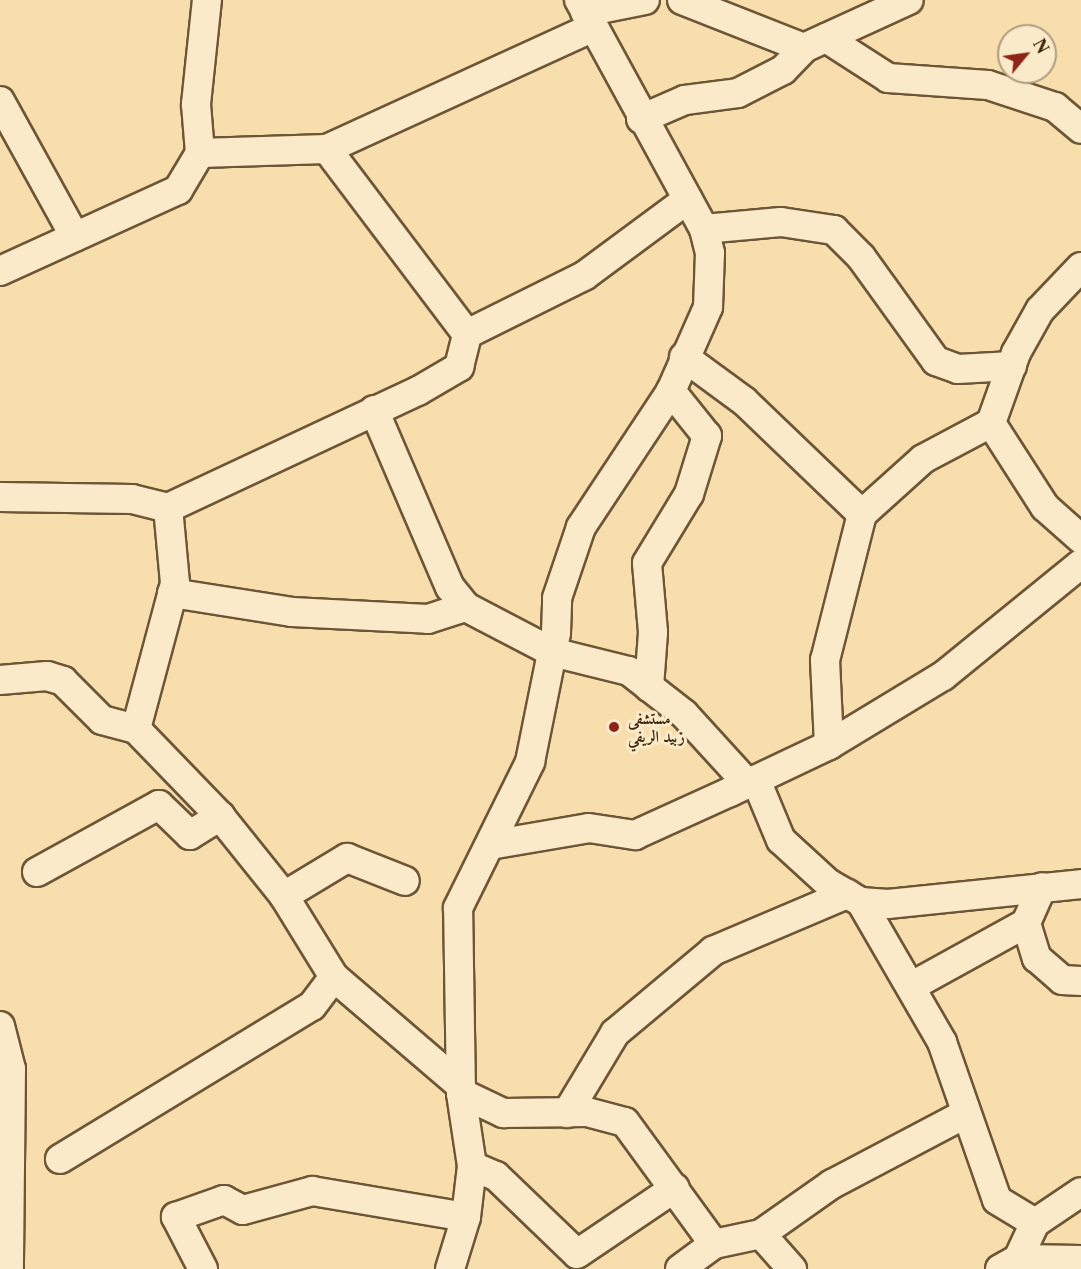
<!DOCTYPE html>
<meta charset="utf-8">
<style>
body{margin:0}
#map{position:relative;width:1081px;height:1269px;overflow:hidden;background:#f8dead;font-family:"Libre Caslon Text",Amiri,serif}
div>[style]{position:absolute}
.roads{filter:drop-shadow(2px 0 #6d5636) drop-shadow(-2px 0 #6d5636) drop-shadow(0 2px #6d5636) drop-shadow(0 -2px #6d5636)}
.minor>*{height:28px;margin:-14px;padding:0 14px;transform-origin:14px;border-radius:14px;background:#faeaca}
.dots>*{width:16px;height:16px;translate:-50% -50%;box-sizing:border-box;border:3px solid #faeaca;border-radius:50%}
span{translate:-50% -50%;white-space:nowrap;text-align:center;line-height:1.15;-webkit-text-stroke:6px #faeaca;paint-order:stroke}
.poi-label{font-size:16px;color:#3f290e;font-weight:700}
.left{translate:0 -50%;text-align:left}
.north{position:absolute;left:997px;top:24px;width:60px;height:60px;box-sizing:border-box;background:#faeaca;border:2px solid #af9d7f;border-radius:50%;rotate:61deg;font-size:16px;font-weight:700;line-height:24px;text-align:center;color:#3f290e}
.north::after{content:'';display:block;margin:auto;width:21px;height:27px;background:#8f2418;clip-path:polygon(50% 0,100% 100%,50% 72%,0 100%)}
</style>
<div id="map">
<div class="roads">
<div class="minor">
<div style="left:682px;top:0;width:131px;rotate:21.5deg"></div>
<div style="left:585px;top:12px;width:61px;rotate:-11.3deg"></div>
<div style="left:826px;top:38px;width:74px;rotate:32.8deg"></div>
<div style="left:888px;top:78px;width:100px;rotate:4deg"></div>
<div style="left:988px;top:85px;width:71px;rotate:18.2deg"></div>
<div style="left:1055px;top:107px;width:34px;rotate:40deg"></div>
<div style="left:0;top:101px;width:155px;rotate:61.1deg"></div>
<div style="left:641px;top:119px;width:48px;rotate:-23.4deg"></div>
<div style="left:685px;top:100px;width:53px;rotate:-7.5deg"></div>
<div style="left:738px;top:93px;width:51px;rotate:-27.1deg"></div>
<div style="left:783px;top:70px;width:30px;rotate:-46deg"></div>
<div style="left:804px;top:48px;width:115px;rotate:-24.6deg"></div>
<div style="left:327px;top:149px;width:232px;rotate:52.9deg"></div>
<div style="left:467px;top:334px;width:131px;rotate:-26.4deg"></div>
<div style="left:584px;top:276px;width:129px;rotate:-36.5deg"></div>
<div style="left:200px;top:153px;width:127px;rotate:-1.8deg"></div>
<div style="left:327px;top:149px;width:293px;rotate:-24.6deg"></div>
<div style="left:704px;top:229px;width:77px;rotate:-5.2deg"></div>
<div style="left:781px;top:222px;width:54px;rotate:8.6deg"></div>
<div style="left:834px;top:230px;width:38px;rotate:45deg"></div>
<div style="left:861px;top:257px;width:128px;rotate:54.2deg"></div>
<div style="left:936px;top:361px;width:23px;rotate:20deg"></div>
<div style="left:958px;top:369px;width:54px;rotate:-3.2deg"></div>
<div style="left:1081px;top:267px;width:59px;rotate:133.6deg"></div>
<div style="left:1040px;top:310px;width:49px;rotate:119.2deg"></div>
<div style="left:1016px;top:353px;width:74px;rotate:109.7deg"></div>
<div style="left:991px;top:423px;width:100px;rotate:57.3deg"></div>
<div style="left:1045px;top:507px;width:48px;rotate:41.6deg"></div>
<div style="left:0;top:271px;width:196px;rotate:-24.5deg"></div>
<div style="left:178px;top:190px;width:43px;rotate:-59.3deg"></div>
<div style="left:200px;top:153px;width:49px;rotate:-94.7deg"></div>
<div style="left:196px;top:104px;width:105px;rotate:-84deg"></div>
<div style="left:684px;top:357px;width:74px;rotate:36.3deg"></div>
<div style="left:744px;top:401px;width:163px;rotate:43.8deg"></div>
<div style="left:862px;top:514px;width:151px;rotate:104.2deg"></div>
<div style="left:825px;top:660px;width:85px;rotate:87.3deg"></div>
<div style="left:374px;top:410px;width:193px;rotate:66.8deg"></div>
<div style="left:450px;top:587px;width:26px;rotate:51deg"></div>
<div style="left:466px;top:607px;width:97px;rotate:27.6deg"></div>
<div style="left:552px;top:652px;width:79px;rotate:13.9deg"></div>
<div style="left:629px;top:671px;width:70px;rotate:38deg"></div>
<div style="left:684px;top:714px;width:95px;rotate:47.6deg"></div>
<div style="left:0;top:497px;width:132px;rotate:0.9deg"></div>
<div style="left:132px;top:499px;width:37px;rotate:14deg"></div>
<div style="left:168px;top:508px;width:276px;rotate:-25.1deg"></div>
<div style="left:418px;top:391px;width:48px;rotate:-30.3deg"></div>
<div style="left:459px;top:367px;width:34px;rotate:-76deg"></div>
<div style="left:862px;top:514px;width:82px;rotate:-42deg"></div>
<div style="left:923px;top:459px;width:77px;rotate:-27.9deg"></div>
<div style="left:172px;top:593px;width:121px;rotate:9deg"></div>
<div style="left:292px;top:612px;width:136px;rotate:2.9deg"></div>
<div style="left:428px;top:619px;width:40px;rotate:-18deg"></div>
<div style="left:0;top:680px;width:47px;rotate:-4.9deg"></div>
<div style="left:47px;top:676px;width:17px;rotate:17deg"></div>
<div style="left:63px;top:681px;width:55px;rotate:45deg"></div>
<div style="left:102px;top:720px;width:35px;rotate:15deg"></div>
<div style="left:136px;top:729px;width:121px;rotate:46deg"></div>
<div style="left:220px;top:816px;width:102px;rotate:51.3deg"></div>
<div style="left:284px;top:896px;width:95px;rotate:58.3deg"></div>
<div style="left:334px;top:977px;width:167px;rotate:40.6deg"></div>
<div style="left:649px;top:687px;width:55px;rotate:-85.8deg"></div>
<div style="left:653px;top:632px;width:69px;rotate:-95deg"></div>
<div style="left:647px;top:563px;width:81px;rotate:-58.7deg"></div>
<div style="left:689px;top:494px;width:61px;rotate:-72.8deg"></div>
<div style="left:707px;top:436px;width:58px;rotate:-128.7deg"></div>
<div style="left:136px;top:729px;width:151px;rotate:-75deg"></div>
<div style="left:175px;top:583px;width:75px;rotate:-95.3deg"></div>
<div style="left:756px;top:780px;width:65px;rotate:67.4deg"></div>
<div style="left:781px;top:840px;width:64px;rotate:42.5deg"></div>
<div style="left:828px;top:883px;width:38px;rotate:30deg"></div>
<div style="left:861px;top:902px;width:27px;rotate:4deg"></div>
<div style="left:888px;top:904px;width:194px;rotate:-5.9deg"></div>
<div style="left:490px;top:845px;width:100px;rotate:-9.7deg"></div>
<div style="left:589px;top:828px;width:47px;rotate:8.7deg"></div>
<div style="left:635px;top:835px;width:104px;rotate:-24.4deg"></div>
<div style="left:730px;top:792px;width:110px;rotate:-25.4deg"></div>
<div style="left:829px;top:745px;width:133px;rotate:-31.2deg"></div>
<div style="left:943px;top:676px;width:178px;rotate:-39.1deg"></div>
<div style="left:37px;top:872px;width:139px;rotate:-28.8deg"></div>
<div style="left:159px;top:805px;width:43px;rotate:44.1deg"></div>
<div style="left:190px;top:835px;width:36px;rotate:-32deg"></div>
<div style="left:284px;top:896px;width:74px;rotate:-31.1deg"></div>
<div style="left:347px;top:858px;width:62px;rotate:21.6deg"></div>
<div style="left:861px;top:902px;width:162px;rotate:59.9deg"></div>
<div style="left:942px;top:1042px;width:167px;rotate:70.8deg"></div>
<div style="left:997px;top:1200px;width:44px;rotate:31.2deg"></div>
<div style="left:1026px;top:923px;width:37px;rotate:73deg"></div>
<div style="left:1037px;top:958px;width:33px;rotate:41deg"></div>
<div style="left:1062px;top:980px;width:19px;rotate:3deg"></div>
<div style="left:912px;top:986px;width:130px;rotate:-28.9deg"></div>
<div style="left:1026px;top:923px;width:39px;rotate:-66deg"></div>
<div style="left:0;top:1026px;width:44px;rotate:75.7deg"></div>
<div style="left:11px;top:1069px;width:200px;rotate:90.6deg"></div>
<div style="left:461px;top:1093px;width:47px;rotate:25.5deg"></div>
<div style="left:503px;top:1113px;width:84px;rotate:-0.7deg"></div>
<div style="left:587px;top:1112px;width:39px;rotate:15deg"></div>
<div style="left:625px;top:1122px;width:151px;rotate:53.9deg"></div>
<div style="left:567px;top:1113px;width:93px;rotate:-59deg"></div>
<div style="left:615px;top:1033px;width:128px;rotate:-39.9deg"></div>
<div style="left:713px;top:951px;width:146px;rotate:-23deg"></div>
<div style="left:60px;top:1159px;width:295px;rotate:-31.3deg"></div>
<div style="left:312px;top:1006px;width:36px;rotate:-53deg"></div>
<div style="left:472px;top:1166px;width:26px;rotate:23deg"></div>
<div style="left:496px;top:1176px;width:112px;rotate:43.9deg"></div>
<div style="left:577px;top:1254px;width:118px;rotate:-34deg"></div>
<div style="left:761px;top:1234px;width:87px;rotate:-35.2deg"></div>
<div style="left:832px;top:1184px;width:150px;rotate:-27.8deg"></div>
<div style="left:1018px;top:1259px;width:40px;rotate:-65deg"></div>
<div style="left:1035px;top:1223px;width:55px;rotate:-34deg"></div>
<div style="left:203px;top:1269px;width:59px;rotate:-117.4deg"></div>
<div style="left:176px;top:1217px;width:51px;rotate:-19.5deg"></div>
<div style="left:224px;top:1200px;width:21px;rotate:28deg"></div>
<div style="left:243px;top:1210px;width:72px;rotate:-15.4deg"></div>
<div style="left:312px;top:1191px;width:156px;rotate:9.6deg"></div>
<div style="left:450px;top:1269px;width:54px;rotate:-72.9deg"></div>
<div style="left:466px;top:1217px;width:51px;rotate:-83.3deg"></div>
<div style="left:472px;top:1166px;width:74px;rotate:-98.6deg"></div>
<div style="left:461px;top:1093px;width:185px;rotate:-90.9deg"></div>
<div style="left:458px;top:908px;width:163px;rotate:-63.7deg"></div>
<div style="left:530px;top:762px;width:132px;rotate:-78.6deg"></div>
<div style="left:556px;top:633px;width:35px;rotate:-88deg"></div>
<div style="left:557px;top:598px;width:75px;rotate:-71.3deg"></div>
<div style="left:581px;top:527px;width:163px;rotate:-56.5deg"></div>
<div style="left:671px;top:391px;width:92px;rotate:-66.2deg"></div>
<div style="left:708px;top:307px;width:54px;rotate:-87.9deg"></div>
<div style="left:710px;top:253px;width:25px;rotate:-104deg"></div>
<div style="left:704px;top:229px;width:261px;rotate:-118.6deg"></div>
<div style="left:680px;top:1269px;width:42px;rotate:-36.3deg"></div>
<div style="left:714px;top:1244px;width:48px;rotate:-12deg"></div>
<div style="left:761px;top:1234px;width:47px;rotate:48.5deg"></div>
<div style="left:1000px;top:1269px;width:21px;rotate:-29deg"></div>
<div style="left:1018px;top:1259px;width:63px;rotate:0.9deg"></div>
</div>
</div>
<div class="dots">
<div style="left:614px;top:727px;background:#8f2418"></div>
</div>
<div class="poi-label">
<span class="left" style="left:628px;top:727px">مستشفى<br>زبيد الريفي</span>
</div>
<div class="north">N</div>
</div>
